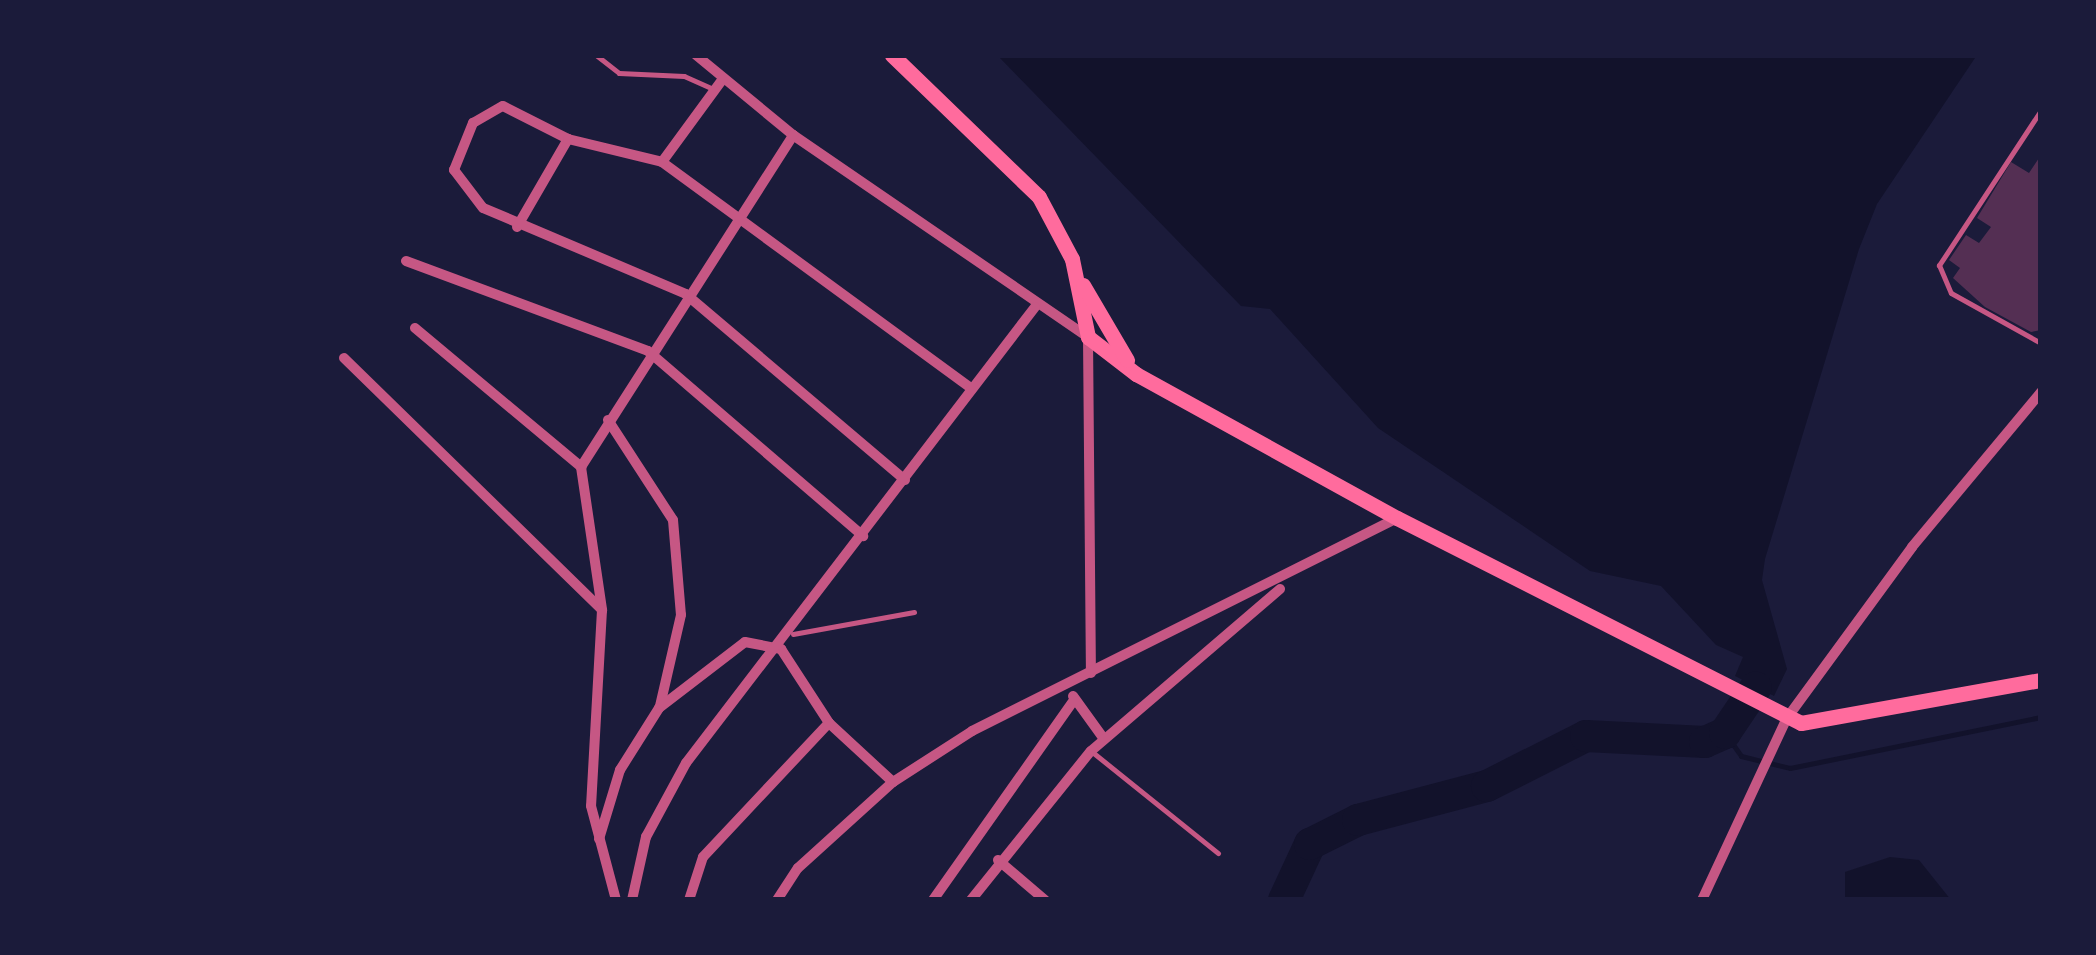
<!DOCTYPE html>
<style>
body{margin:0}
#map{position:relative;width:2096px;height:955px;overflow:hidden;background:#1b1b3a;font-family:"Public Sans",sans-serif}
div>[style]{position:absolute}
.water>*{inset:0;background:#12122b}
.stream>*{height:5px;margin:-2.5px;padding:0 2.5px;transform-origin:2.5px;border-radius:2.5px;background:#12122b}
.river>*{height:32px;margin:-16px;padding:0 16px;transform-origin:16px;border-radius:16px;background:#12122b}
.building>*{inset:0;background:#542f53}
.service>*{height:5px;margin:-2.5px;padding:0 2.5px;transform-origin:2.5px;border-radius:2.5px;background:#c65784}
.minor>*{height:10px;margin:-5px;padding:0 5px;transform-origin:5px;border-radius:5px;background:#c65784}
.secondary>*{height:15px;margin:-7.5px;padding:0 7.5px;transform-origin:7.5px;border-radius:7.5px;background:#ff6b9d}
span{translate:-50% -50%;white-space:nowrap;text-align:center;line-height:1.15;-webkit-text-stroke:9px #1b1b3a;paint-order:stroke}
.frame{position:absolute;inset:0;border:58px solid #1b1b3a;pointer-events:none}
</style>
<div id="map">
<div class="water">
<div style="clip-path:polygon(997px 55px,1977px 55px,1877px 204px,1859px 249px,1765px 559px,1762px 580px,1787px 669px,1774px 696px,1735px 676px,1743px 657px,1716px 645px,1661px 586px,1590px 571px,1378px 428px,1270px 309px,1241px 306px)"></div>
<div style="clip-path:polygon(1890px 857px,1919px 860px,1951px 900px,1845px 900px,1845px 872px)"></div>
</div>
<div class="stream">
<div style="left:1725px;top:733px;width:28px;rotate:55deg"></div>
<div style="left:1741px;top:756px;width:50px;rotate:13.8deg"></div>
<div style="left:1790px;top:768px;width:256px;rotate:-11.5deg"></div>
</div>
<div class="river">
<div style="left:1284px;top:900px;width:62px;rotate:-65.1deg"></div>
<div style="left:1310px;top:844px;width:54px;rotate:-26.6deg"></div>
<div style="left:1358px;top:820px;width:133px;rotate:-14.8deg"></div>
<div style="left:1487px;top:786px;width:111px;rotate:-26.8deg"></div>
<div style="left:1586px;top:736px;width:119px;rotate:2.9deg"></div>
<div style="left:1705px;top:742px;width:22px;rotate:-24deg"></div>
<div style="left:1725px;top:733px;width:55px;rotate:-56deg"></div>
</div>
<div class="building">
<div style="clip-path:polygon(2041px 155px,2041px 330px,2031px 332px,1985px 307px,1953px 278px,1960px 268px,1949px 260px,1966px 235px,1979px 243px,1991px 227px,1977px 218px,2011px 162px,2029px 173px)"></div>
</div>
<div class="service">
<div style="left:596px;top:55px;width:29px;rotate:38deg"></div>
<div style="left:619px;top:73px;width:65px;rotate:2.6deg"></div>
<div style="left:684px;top:76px;width:32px;rotate:24deg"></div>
<div style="left:2041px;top:110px;width:186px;rotate:123.3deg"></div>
<div style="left:1939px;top:265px;width:30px;rotate:67deg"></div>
<div style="left:1951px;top:293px;width:103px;rotate:29.1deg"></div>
<div style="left:793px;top:634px;width:123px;rotate:-10.3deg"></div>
<div style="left:1091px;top:751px;width:163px;rotate:38.8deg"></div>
</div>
<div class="minor">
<div style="left:696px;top:55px;width:126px;rotate:39.5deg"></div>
<div style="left:793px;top:135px;width:358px;rotate:34.4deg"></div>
<div style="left:1088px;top:337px;width:336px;rotate:89.5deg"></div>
<div style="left:662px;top:162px;width:102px;rotate:-53.8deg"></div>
<div style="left:517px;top:227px;width:102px;rotate:-59.9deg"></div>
<div style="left:406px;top:261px;width:258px;rotate:20.4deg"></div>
<div style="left:648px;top:351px;width:284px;rotate:40.7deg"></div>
<div style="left:415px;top:328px;width:217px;rotate:39.9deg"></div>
<div style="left:344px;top:358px;width:359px;rotate:44.3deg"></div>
<div style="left:608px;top:420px;width:119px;rotate:57deg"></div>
<div style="left:673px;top:520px;width:95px;rotate:85.2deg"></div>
<div style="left:681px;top:615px;width:93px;rotate:103deg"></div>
<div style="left:581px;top:467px;width:145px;rotate:81.6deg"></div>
<div style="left:602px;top:610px;width:196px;rotate:93.2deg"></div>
<div style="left:591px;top:806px;width:97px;rotate:75.1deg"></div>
<div style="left:581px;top:467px;width:394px;rotate:-57.4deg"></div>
<div style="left:905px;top:480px;width:287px;rotate:-139.7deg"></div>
<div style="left:686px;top:294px;width:220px;rotate:-157deg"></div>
<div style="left:483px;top:208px;width:48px;rotate:-127.3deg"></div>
<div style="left:454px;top:170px;width:51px;rotate:-68deg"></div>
<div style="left:473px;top:123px;width:34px;rotate:-30deg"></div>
<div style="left:503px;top:106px;width:73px;rotate:26.9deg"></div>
<div style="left:568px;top:139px;width:97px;rotate:13.7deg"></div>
<div style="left:662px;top:162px;width:384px;rotate:36.2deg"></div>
<div style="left:1073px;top:696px;width:53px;rotate:54.2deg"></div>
<div style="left:599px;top:839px;width:72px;rotate:-73.1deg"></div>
<div style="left:620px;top:770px;width:73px;rotate:-57.8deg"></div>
<div style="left:659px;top:708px;width:108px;rotate:-37.5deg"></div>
<div style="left:745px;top:642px;width:37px;rotate:11deg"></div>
<div style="left:781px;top:649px;width:88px;rotate:57deg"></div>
<div style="left:829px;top:723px;width:87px;rotate:42.7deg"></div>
<div style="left:998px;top:860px;width:62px;rotate:40.4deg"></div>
<div style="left:632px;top:900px;width:65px;rotate:-77.5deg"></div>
<div style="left:646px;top:837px;width:84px;rotate:-61.6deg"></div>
<div style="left:686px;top:763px;width:574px;rotate:-52.57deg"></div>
<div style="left:689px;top:900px;width:45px;rotate:-72deg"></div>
<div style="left:703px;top:857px;width:184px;rotate:-46.8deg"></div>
<div style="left:777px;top:900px;width:38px;rotate:-57deg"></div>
<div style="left:798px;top:868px;width:128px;rotate:-42.2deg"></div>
<div style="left:893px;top:782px;width:94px;rotate:-32.8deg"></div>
<div style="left:972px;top:731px;width:475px;rotate:-26.6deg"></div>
<div style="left:933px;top:900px;width:246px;rotate:-54.8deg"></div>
<div style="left:971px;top:900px;width:191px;rotate:-51.2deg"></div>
<div style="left:1091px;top:751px;width:249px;rotate:-40.6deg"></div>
<div style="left:1702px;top:900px;width:201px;rotate:-65deg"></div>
<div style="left:1787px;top:718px;width:212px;rotate:-53.8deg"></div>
<div style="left:1912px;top:547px;width:202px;rotate:-50.2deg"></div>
</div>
<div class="secondary">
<div style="left:892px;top:55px;width:204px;rotate:44deg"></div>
<div style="left:1039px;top:197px;width:70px;rotate:62deg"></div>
<div style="left:1072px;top:259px;width:80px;rotate:78.4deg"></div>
<div style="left:1088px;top:337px;width:61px;rotate:37.6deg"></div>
<div style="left:1136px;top:374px;width:298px;rotate:28.9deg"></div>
<div style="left:1397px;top:518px;width:453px;rotate:26.9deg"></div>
<div style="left:1801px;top:723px;width:244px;rotate:-10.2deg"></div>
<div style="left:1083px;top:285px;width:87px;rotate:59.6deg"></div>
</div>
<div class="frame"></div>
</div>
